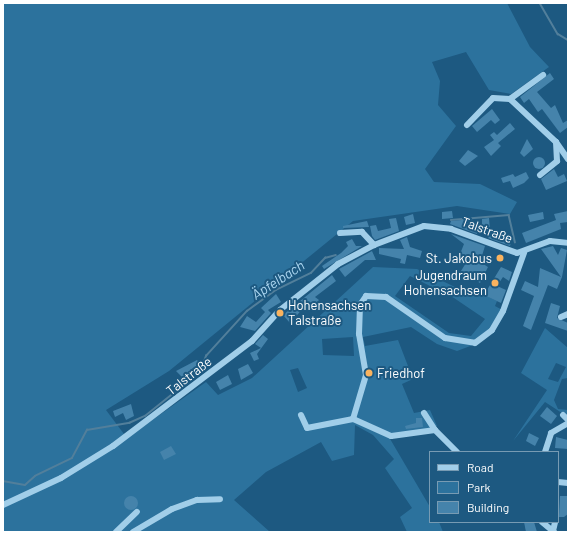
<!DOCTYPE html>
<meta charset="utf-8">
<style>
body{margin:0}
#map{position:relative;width:571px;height:535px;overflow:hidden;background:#1d5981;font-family:Barlow,sans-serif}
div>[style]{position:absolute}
.green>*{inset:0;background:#2c729d}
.stream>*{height:1.5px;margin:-0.75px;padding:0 0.75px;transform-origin:0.75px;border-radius:0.75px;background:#527f9b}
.building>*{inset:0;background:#4583ab}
.round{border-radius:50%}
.minor>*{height:6px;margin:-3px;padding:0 3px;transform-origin:3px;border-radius:3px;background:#a1cee9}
.dots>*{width:11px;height:11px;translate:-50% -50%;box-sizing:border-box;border:2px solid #1d5981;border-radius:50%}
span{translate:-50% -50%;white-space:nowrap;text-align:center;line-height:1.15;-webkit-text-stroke:4px #1d5981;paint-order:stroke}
.street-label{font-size:13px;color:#fff}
.poi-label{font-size:13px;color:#fff}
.right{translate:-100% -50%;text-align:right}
.left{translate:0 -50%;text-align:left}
.water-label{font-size:14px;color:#add7f1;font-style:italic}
.frame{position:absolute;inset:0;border:4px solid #fff;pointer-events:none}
.legend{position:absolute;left:429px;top:451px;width:130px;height:72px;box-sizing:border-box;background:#1d5981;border:1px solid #779bb3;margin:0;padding:5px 7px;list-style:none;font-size:12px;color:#fff}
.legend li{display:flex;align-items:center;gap:8px;height:20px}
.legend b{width:20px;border:1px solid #779bb3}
</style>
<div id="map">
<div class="green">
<div style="clip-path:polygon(evenodd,3px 3px,507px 3px,530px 47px,549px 67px,511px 94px,489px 90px,466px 52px,432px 62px,440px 81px,438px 105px,456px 126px,425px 169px,434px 182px,480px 184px,517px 202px,510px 214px,457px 206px,353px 221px,169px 371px,106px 410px,127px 438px,206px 382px,218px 395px,252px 378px,373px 267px,417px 269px,472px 295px,475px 290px,497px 301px,495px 306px,506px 312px,494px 332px,473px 345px,457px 351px,437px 344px,411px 327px,363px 337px,365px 346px,398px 340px,413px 379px,402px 384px,414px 413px,430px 410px,437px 426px,404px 435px,386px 432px,430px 507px,430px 522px,439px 522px,443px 532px,407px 532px,400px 517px,412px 508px,385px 468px,394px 459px,373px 435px,355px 425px,354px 455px,332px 461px,321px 442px,266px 472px,234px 500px,270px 532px,3px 532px,3px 3px,410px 276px,454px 298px,485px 319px,471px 336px,449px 333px,395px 296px,410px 276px,3px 3px,353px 337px,354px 356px,323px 355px,322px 339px,353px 337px,3px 3px,298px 368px,307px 388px,298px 392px,290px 370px,298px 368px)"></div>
<div style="clip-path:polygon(evenodd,545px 328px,568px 348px,568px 378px,562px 379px,554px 400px,558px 409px,568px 410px,568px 417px,545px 402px,513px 441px,547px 390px,521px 373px,545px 328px,556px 363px,566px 367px,558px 382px,548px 379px,556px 363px)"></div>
</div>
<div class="stream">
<div style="left:540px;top:3px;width:36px;rotate:60deg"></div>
<div style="left:558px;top:34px;width:12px;rotate:31deg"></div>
<div style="left:451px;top:220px;width:58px;rotate:-4.9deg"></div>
<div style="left:509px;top:215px;width:28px;rotate:77deg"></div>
<div style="left:203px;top:364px;width:9px;rotate:-69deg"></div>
<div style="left:206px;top:356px;width:61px;rotate:-47.7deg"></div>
<div style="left:247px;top:311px;width:36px;rotate:-36deg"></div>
<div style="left:276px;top:290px;width:39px;rotate:-26deg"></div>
<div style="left:311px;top:273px;width:21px;rotate:-47deg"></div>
<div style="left:325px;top:258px;width:11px;rotate:-15deg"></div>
<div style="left:3px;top:481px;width:22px;rotate:10deg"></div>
<div style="left:25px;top:485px;width:13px;rotate:-42deg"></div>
<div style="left:35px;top:476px;width:41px;rotate:-25.9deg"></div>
<div style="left:72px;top:458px;width:32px;rotate:-62deg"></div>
<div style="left:87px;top:430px;width:43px;rotate:-9.5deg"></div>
<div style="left:129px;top:423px;width:17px;rotate:-24deg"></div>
<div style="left:145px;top:416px;width:51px;rotate:-38.7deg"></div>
</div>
<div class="building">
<div style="clip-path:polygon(550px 73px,554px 79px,537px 92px,551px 108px,555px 105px,563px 123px,568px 120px,568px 127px,560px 133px,542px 109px,538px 112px,529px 99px,524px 103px,520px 97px)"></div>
<div style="clip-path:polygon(492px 109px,500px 120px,495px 124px,491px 120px,477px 132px,472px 126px)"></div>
<div style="clip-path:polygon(510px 123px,515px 129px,498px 143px,501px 146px,491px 156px,484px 147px,494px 140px,490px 135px,494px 132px,497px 135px)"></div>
<div style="clip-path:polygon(527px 139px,533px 149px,524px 157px,520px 153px)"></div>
<div style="clip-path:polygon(468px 150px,478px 156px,465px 166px,459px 161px)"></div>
<div class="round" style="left:533px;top:157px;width:12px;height:12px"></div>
<div style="clip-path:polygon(554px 169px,558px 177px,564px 174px,567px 181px,546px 190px,541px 179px)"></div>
<div style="clip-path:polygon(526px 172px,529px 178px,524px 183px,513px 188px,510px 181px,503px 183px,501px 178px,513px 174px,515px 177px)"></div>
<div style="clip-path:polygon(452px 211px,453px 218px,442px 219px,442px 212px)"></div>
<div style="clip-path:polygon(568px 211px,568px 222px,560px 223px,561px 229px,526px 243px,522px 233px,556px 220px,554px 214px)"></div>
<div style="clip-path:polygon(543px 212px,544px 219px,530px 222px,528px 215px)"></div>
<div style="clip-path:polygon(413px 214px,415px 223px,406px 225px,404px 217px)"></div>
<div style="clip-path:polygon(396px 218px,399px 231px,375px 240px,372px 236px,370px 226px,376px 225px,378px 231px,391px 228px,389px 219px)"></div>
<div style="clip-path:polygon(489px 218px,490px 230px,482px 230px,482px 219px)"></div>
<div style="clip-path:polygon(472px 219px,471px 226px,478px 229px,477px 234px,450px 224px,451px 221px)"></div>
<div style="clip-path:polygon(367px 221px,369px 227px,343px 228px,343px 226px)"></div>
<div style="clip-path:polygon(490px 230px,512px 239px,510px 246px,488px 238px)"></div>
<div style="clip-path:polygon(451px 234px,485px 246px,480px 262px,488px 267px,480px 283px,461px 271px,469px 258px,460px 254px,464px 244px)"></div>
<div style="clip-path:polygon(407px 237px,410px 247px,422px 251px,420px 258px,407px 255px,405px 264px,400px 263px,401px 259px,379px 254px,379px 248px,404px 249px,400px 240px)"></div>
<div style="clip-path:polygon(352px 239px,356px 246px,362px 246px,324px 269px,322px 266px,341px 253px,348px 246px,346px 242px)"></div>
<div style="clip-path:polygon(553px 246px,558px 255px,561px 248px,567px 250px,562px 277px,557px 289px,548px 285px,531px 330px,523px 326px,534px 296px,521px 290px,525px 281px,538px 287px,540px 268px,561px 277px,541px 249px)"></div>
<div style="clip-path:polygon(372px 251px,376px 260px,365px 260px,345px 277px,339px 269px)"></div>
<div style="clip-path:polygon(501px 267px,512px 272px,509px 281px,503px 277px,497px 286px,506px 290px,501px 303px,484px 295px)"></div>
<div style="clip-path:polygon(332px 275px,336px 281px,315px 297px,319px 300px,310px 309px,306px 305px,290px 323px,283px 315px)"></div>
<div style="clip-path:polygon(276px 294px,281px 302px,268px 310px,271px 313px,255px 331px,240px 327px,247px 316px,256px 322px,265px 312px,261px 308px)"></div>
<div style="clip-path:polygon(551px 303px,560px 306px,557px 318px,568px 323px,568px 331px,545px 323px)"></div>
<div style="clip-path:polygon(263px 335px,268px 339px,257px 354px,259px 359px,254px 361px,250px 353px,261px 348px,255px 344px)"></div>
<div style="clip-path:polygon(197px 360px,200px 364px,190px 370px,196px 376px,188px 383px,176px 371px)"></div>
<div style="clip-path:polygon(248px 364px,253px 373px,241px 380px,238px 369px)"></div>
<div style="clip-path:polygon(228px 375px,232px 384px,220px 390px,216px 382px)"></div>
<div style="clip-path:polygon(131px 404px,134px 416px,126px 420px,123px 413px,115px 417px,113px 411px)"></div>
<div style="clip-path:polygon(547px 407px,557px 416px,551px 424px,540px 416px)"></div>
<div style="clip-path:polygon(416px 418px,422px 418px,423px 427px,406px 429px,405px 426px,416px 423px)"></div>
<div style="clip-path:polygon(529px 433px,539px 438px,535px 446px,526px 441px)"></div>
<div style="clip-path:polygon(556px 437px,568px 440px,568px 449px,555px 448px)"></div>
<div style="clip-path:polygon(171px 446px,176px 454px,164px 460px,160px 452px)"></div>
<div class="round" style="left:124px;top:496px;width:14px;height:14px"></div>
<div style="clip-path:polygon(560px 496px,568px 496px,568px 514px,564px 517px,559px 517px)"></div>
<div style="clip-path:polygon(524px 522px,534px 522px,537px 532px,526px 532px)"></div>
</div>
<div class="minor">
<div style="left:510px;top:99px;width:41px;rotate:-36deg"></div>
<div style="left:467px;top:125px;width:37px;rotate:-46deg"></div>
<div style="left:493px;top:98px;width:17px;rotate:3deg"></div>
<div style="left:510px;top:99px;width:63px;rotate:43.1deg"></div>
<div style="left:556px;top:142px;width:21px;rotate:55deg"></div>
<div style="left:540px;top:175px;width:22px;rotate:-39deg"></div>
<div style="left:557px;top:161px;width:19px;rotate:-93deg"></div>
<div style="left:340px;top:233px;width:22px;rotate:-3deg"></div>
<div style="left:362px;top:232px;width:18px;rotate:47deg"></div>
<div style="left:561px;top:317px;width:8px;rotate:-23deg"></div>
<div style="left:424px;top:413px;width:20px;rotate:57deg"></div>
<div style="left:301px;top:415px;width:14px;rotate:65deg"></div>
<div style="left:307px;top:428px;width:47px;rotate:-11.1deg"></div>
<div style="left:563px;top:415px;width:7px;rotate:45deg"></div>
<div style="left:457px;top:452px;width:31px;rotate:-135deg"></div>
<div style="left:435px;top:430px;width:44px;rotate:172.2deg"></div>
<div style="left:391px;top:436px;width:42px;rotate:-155.9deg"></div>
<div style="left:353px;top:419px;width:46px;rotate:-73.5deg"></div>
<div style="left:366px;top:375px;width:42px;rotate:-99.7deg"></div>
<div style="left:359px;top:334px;width:29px;rotate:-88deg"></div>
<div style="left:360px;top:305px;width:11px;rotate:-56deg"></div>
<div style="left:366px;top:296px;width:20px;rotate:3deg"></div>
<div style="left:386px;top:297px;width:72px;rotate:34.8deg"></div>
<div style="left:445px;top:338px;width:30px;rotate:9deg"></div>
<div style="left:475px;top:343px;width:21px;rotate:-37deg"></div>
<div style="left:492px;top:330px;width:22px;rotate:-60deg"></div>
<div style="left:503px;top:311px;width:62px;rotate:-70.1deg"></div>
<div style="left:545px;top:452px;width:20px;rotate:-72deg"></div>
<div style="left:551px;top:433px;width:20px;rotate:-30deg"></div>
<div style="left:558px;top:482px;width:10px;rotate:6deg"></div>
<div style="left:3px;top:505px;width:64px;rotate:-25deg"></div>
<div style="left:61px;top:478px;width:61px;rotate:-31.6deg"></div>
<div style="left:113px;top:446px;width:174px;rotate:-37.1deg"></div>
<div style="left:252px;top:341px;width:42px;rotate:-47.9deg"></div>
<div style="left:280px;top:310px;width:74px;rotate:-38.4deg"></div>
<div style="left:338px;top:264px;width:41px;rotate:-27.8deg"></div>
<div style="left:374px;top:245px;width:53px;rotate:-20.8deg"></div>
<div style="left:424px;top:226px;width:27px;rotate:6deg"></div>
<div style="left:451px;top:229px;width:70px;rotate:20deg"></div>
<div style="left:517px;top:253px;width:35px;rotate:-20deg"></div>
<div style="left:550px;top:241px;width:18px;rotate:6deg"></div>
<div style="left:542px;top:522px;width:16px;rotate:40deg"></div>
<div style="left:553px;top:531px;width:9px;rotate:-77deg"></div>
<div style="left:116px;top:532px;width:29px;rotate:-44deg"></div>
<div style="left:133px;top:532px;width:45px;rotate:-30.5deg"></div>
<div style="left:172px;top:509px;width:27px;rotate:-20deg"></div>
<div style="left:197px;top:500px;width:23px;rotate:-2deg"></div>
</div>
<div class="dots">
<div style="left:500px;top:258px;background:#f9b35f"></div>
<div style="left:495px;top:283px;background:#f9b35f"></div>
<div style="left:280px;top:313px;background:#f9b35f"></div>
<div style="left:369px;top:373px;background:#f9b35f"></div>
</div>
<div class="street-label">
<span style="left:487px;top:230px;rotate:20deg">Talstraße</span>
<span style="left:189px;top:376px;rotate:-38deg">Talstraße</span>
</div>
<div class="poi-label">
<span class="right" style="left:492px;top:258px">St. Jakobus</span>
<span class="right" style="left:487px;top:283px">Jugendraum<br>Hohensachsen</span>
<span class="left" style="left:288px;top:313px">Hohensachsen<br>Talstraße</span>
<span class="left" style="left:377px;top:373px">Friedhof</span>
</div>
<div class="water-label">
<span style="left:278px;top:280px;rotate:-33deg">Äpfelbach</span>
</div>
<div class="frame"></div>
<ul class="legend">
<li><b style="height:5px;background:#a1cee9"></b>Road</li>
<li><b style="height:11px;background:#2c729d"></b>Park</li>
<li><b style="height:11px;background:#4583ab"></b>Building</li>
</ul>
</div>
